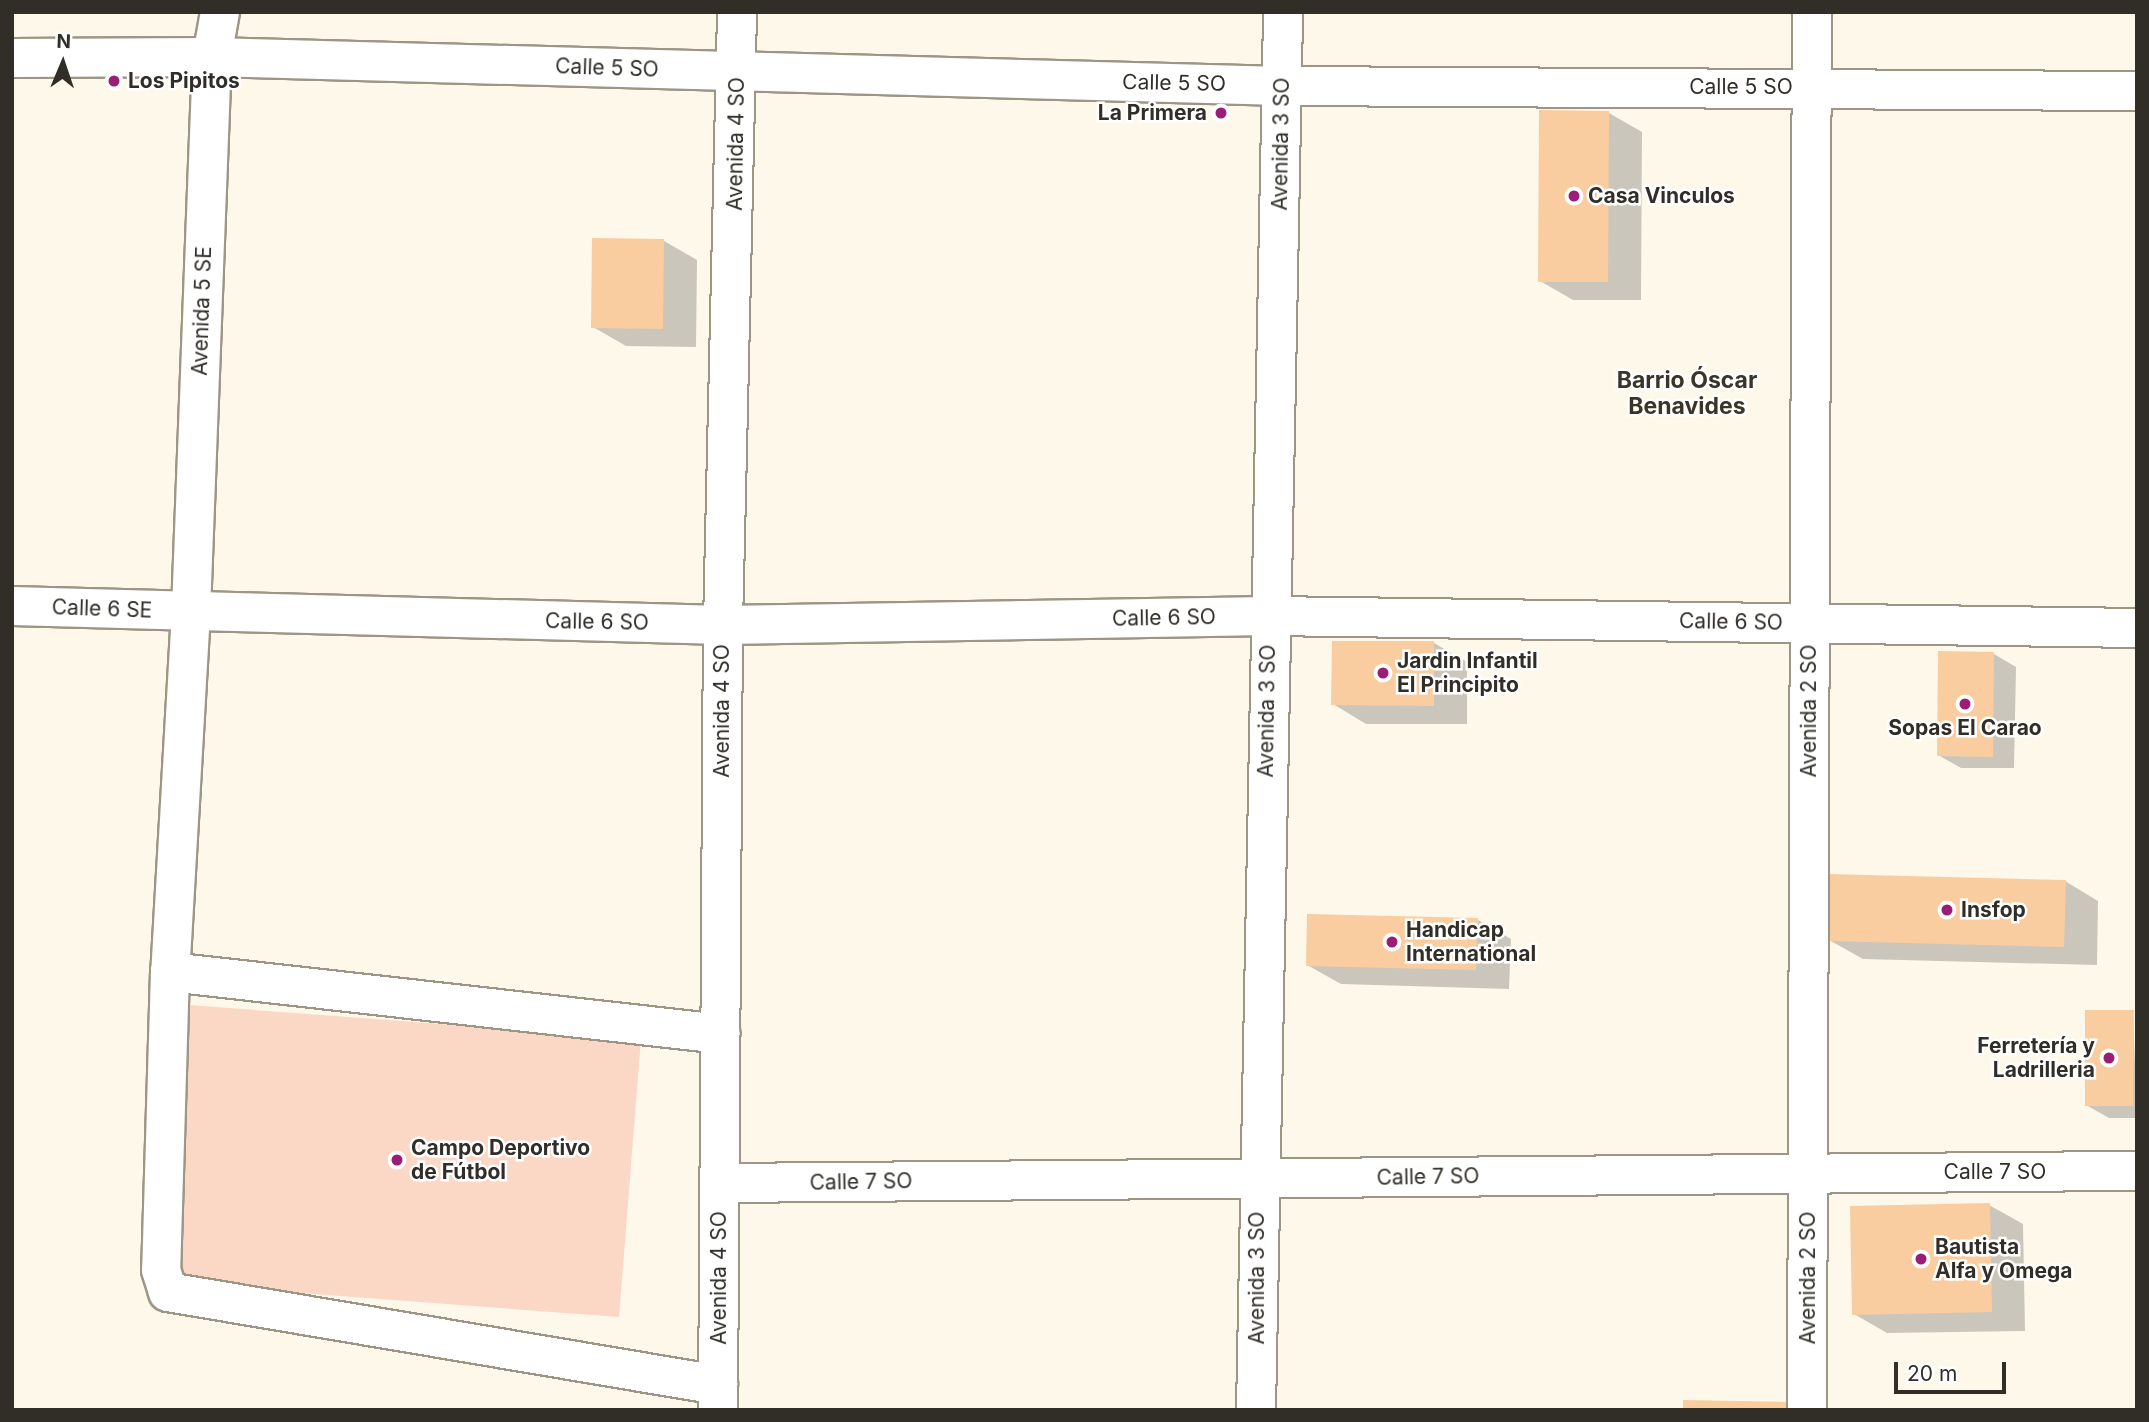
<!DOCTYPE html>
<meta charset="utf-8">
<style>
body{margin:0}
#map{position:relative;width:2149px;height:1422px;overflow:hidden;background:#fef8ea;font-family:Inter,sans-serif}
div>[style]{position:absolute}
.green>*{inset:0;background:#fbd7c6}
.shadow>*{inset:0;background:#0003}
.building>*{inset:0;background:#f9cda0}
.roads{filter:drop-shadow(2px 0 #9d9686) drop-shadow(-2px 0 #9d9686) drop-shadow(0 2px #9d9686) drop-shadow(0 -2px #9d9686)}
.street>*{height:38px;margin:-19px;padding:0 19px;transform-origin:19px;border-radius:19px;background:#fff}
.dots>*{width:19px;height:19px;translate:-50% -50%;box-sizing:border-box;border:4px solid #fff;border-radius:50%}
span{translate:-50% -50%;white-space:nowrap;text-align:center;line-height:1.15;-webkit-text-stroke:5px #fff;paint-order:stroke}
.street-label{font-size:21px;color:#312e28}
.poi-label{font-size:21px;color:#312e28;font-weight:700}
.left{translate:0 -50%;text-align:left}
.right{translate:-100% -50%;text-align:right}
.neighbourhood-label{font-size:23px;color:#3b3528;font-weight:700}
.frame{position:absolute;inset:0;border:14px solid #312e28;pointer-events:none}
.north{position:absolute;left:28px;top:28px;width:70px;height:70px;-webkit-text-stroke:5px #fff;paint-order:stroke;rotate:2deg;font-size:19px;font-weight:700;line-height:28px;text-align:center;color:#312e28}
.north::after{content:'';display:block;margin:auto;width:24px;height:32px;background:#312e28;clip-path:polygon(50% 0,100% 100%,50% 72%,0 100%)}
.scale{position:absolute;left:1894px;top:1362px;width:112px;height:32px;box-sizing:border-box;border:4px solid #312e28;border-top:0;padding-left:9px;font-size:21px;line-height:24px;white-space:nowrap;color:#312e28;-webkit-text-stroke:5px #fff;paint-order:stroke}
</style>
<div id="map">
<div class="green">
<div style="clip-path:polygon(175px 1004px,641px 1039px,619px 1317px,154px 1282px)"></div>
</div>
<div class="shadow">
<div style="clip-path:polygon(1609px 113px,1642px 132px,1641px 300px,1573px 300px,1540px 281px)"></div>
<div style="clip-path:polygon(664px 241px,697px 260px,696px 347px,626px 346px,593px 327px)"></div>
<div style="clip-path:polygon(1434px 643px,1467px 662px,1467px 724px,1366px 724px,1333px 704px)"></div>
<div style="clip-path:polygon(1994px 654px,2016px 667px,2014px 768px,1961px 768px,1938px 755px)"></div>
<div style="clip-path:polygon(2065px 881px,2098px 901px,2097px 965px,1863px 959px,1829px 940px)"></div>
<div style="clip-path:polygon(1478px 920px,1511px 939px,1509px 989px,1341px 984px,1307px 965px)"></div>
<div style="clip-path:polygon(2133px 1012px,2137px 1118px,2109px 1118px,2086px 1105px)"></div>
<div style="clip-path:polygon(1989px 1205px,2023px 1224px,2025px 1331px,1887px 1333px,1854px 1314px)"></div>
</div>
<div class="building">
<div style="clip-path:polygon(1539px 110px,1609px 111px,1608px 282px,1538px 282px)"></div>
<div style="clip-path:polygon(592px 238px,664px 239px,663px 329px,591px 328px)"></div>
<div style="clip-path:polygon(1332px 641px,1434px 641px,1434px 706px,1331px 705px)"></div>
<div style="clip-path:polygon(1938px 651px,1994px 652px,1993px 757px,1937px 756px)"></div>
<div style="clip-path:polygon(1829px 874px,2066px 880px,2064px 947px,1828px 941px)"></div>
<div style="clip-path:polygon(1307px 914px,1478px 918px,1476px 970px,1306px 966px)"></div>
<div style="clip-path:polygon(2085px 1010px,2134px 1010px,2133px 1106px,2085px 1106px)"></div>
<div style="clip-path:polygon(1990px 1203px,1992px 1312px,1852px 1315px,1850px 1206px)"></div>
<div style="clip-path:polygon(1683px 1400px,1787px 1402px,1787px 1410px,1683px 1410px)"></div>
</div>
<div class="roads">
<div class="street">
<div style="left:220px;top:12px;width:46px;rotate:100.1deg"></div>
<div style="left:212px;top:57px;width:555px;rotate:92.17deg"></div>
<div style="left:191px;top:612px;width:361px;rotate:93.3deg"></div>
<div style="left:170px;top:972px;width:298px;rotate:91.7deg"></div>
<div style="left:161px;top:1270px;width:23px;rotate:72deg"></div>
<div style="left:168px;top:1292px;width:558px;rotate:9.6deg"></div>
<div style="left:12px;top:58px;width:200px;rotate:-0.3deg"></div>
<div style="left:212px;top:57px;width:1071px;rotate:1.55deg"></div>
<div style="left:1283px;top:86px;width:854px;rotate:0.34deg"></div>
<div style="left:12px;top:606px;width:711px;rotate:1.53deg"></div>
<div style="left:723px;top:625px;width:546px;rotate:-0.94deg"></div>
<div style="left:1269px;top:616px;width:868px;rotate:0.79deg"></div>
<div style="left:170px;top:972px;width:554px;rotate:6.42deg"></div>
<div style="left:720px;top:1183px;width:1417px;rotate:-0.49deg"></div>
<div style="left:718px;top:1410px;width:785px;rotate:-89.64deg"></div>
<div style="left:723px;top:625px;width:613px;rotate:-88.69deg"></div>
<div style="left:1256px;top:1410px;width:1398px;rotate:-88.89deg"></div>
<div style="left:1807px;top:1410px;width:1398px;rotate:-89.8deg"></div>
</div>
</div>
<div class="dots">
<div style="left:114px;top:81px;background:#9a1e76"></div>
<div style="left:1221px;top:113px;background:#9a1e76"></div>
<div style="left:1574px;top:196px;background:#9a1e76"></div>
<div style="left:1383px;top:673px;background:#9a1e76"></div>
<div style="left:1965px;top:704px;background:#9a1e76"></div>
<div style="left:1947px;top:910px;background:#9a1e76"></div>
<div style="left:1392px;top:942px;background:#9a1e76"></div>
<div style="left:2109px;top:1058px;background:#9a1e76"></div>
<div style="left:397px;top:1160px;background:#9a1e76"></div>
<div style="left:1921px;top:1259px;background:#9a1e76"></div>
</div>
<div class="street-label">
<span style="left:607px;top:68px;rotate:2deg">Calle 5 SO</span>
<span style="left:1174px;top:83px;rotate:1deg">Calle 5 SO</span>
<span style="left:1741px;top:87px">Calle 5 SO</span>
<span style="left:736px;top:144px;rotate:-89deg">Avenida 4 SO</span>
<span style="left:1281px;top:144px;rotate:-89deg">Avenida 3 SO</span>
<span style="left:202px;top:311px;rotate:-88deg">Avenida 5 SE</span>
<span style="left:102px;top:609px;rotate:2deg">Calle 6 SE</span>
<span style="left:1164px;top:618px;rotate:-1deg">Calle 6 SO</span>
<span style="left:597px;top:622px;rotate:1deg">Calle 6 SO</span>
<span style="left:1731px;top:622px;rotate:1deg">Calle 6 SO</span>
<span style="left:722px;top:711px;rotate:-90deg">Avenida 4 SO</span>
<span style="left:1267px;top:711px;rotate:-89deg">Avenida 3 SO</span>
<span style="left:1809px;top:711px;rotate:-90deg">Avenida 2 SO</span>
<span style="left:1995px;top:1172px">Calle 7 SO</span>
<span style="left:1428px;top:1177px;rotate:-1deg">Calle 7 SO</span>
<span style="left:861px;top:1182px;rotate:-1deg">Calle 7 SO</span>
<span style="left:719px;top:1278px;rotate:-90deg">Avenida 4 SO</span>
<span style="left:1257px;top:1278px;rotate:-90deg">Avenida 3 SO</span>
<span style="left:1808px;top:1278px;rotate:-90deg">Avenida 2 SO</span>
</div>
<div class="poi-label">
<span class="left" style="left:128px;top:81px">Los Pipitos</span>
<span class="right" style="left:1207px;top:113px">La Primera</span>
<span class="left" style="left:1588px;top:196px">Casa Vinculos</span>
<span class="left" style="left:1397px;top:673px">Jardin Infantil<br>El Principito</span>
<span style="left:1965px;top:728px">Sopas El Carao</span>
<span class="left" style="left:1961px;top:910px">Insfop</span>
<span class="left" style="left:1406px;top:942px">Handicap<br>International</span>
<span class="right" style="left:2095px;top:1058px">Ferretería y<br>Ladrilleria</span>
<span class="left" style="left:411px;top:1160px">Campo Deportivo<br>de Fútbol</span>
<span class="left" style="left:1935px;top:1259px">Bautista<br>Alfa y Omega</span>
</div>
<div class="neighbourhood-label">
<span style="left:1687px;top:393px">Barrio Óscar<br>Benavides</span>
</div>
<div class="frame"></div>
<div class="north">N</div>
<div class="scale">20 m</div>
</div>
